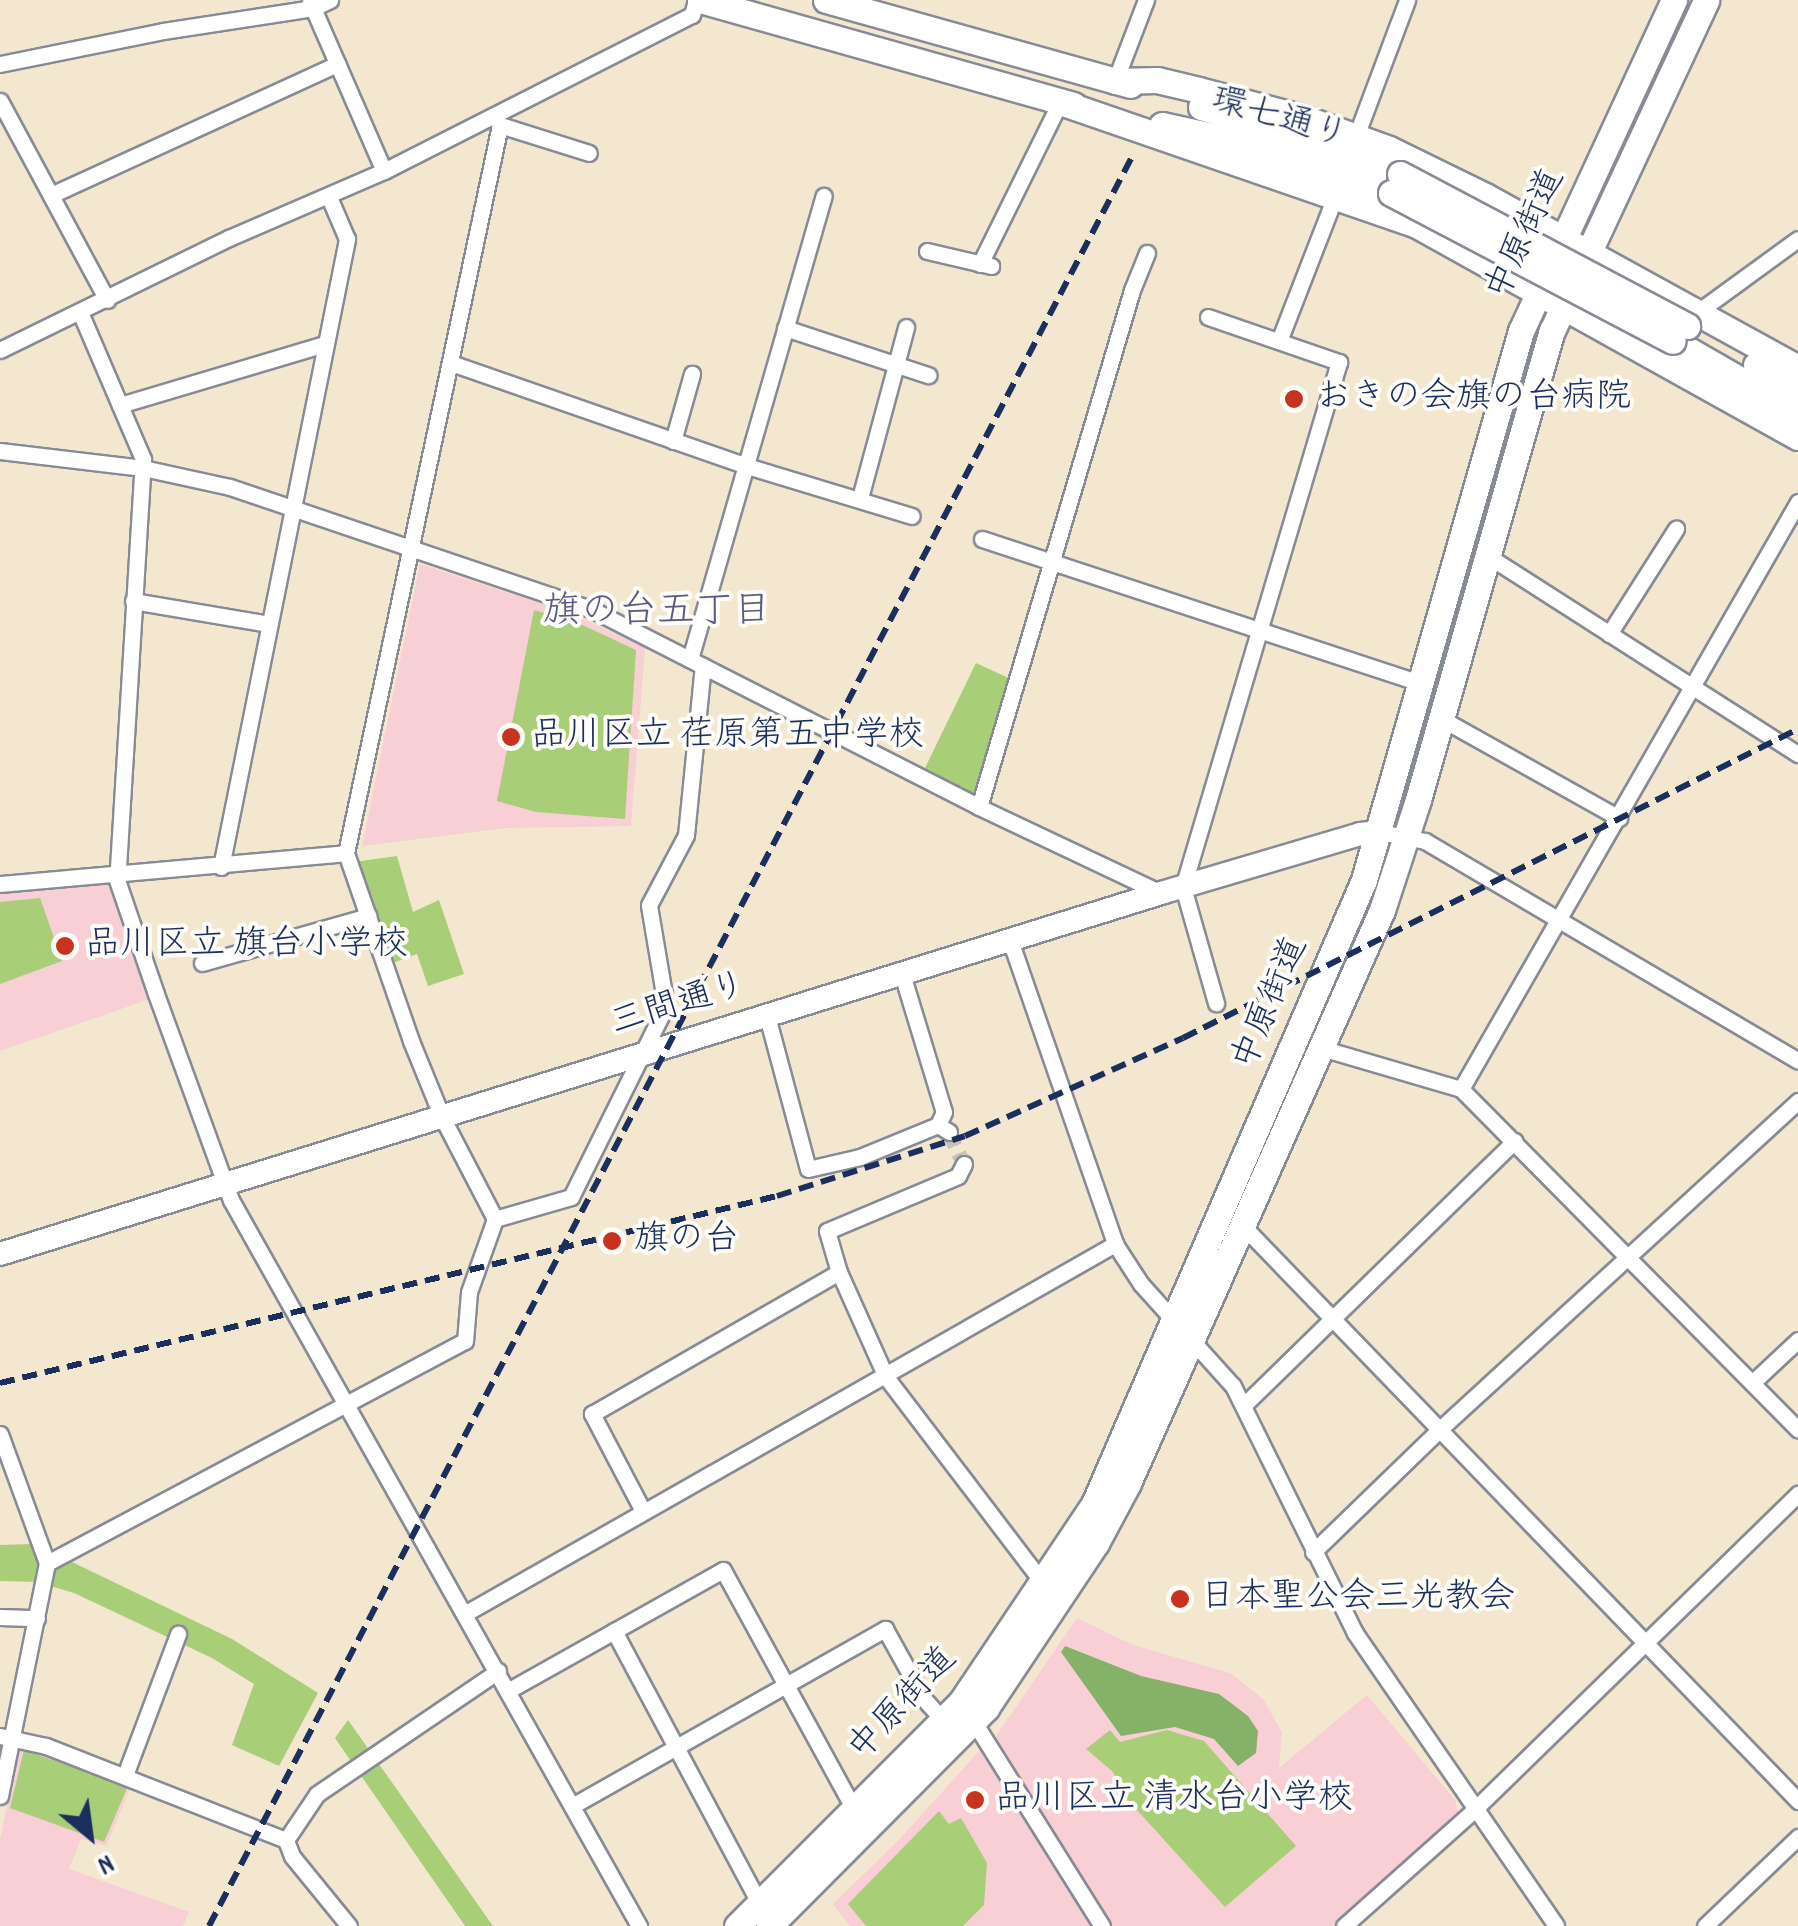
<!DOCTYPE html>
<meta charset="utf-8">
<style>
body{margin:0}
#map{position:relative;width:1798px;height:1926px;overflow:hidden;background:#f3e7cf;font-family:Dekko,"Klee One",sans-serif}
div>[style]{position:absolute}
.built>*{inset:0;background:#f7cfd4}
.green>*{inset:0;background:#a9ce78}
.forest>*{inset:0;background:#86b168}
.street-tunnel>*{height:15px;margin-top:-7.5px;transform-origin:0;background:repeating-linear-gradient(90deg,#c8c2b8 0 15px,transparent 0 23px)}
.roads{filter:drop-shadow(2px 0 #878b96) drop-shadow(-2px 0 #878b96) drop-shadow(0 2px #878b96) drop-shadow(0 -2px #878b96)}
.street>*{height:15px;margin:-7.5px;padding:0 7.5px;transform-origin:7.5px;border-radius:7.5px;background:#fff}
.secondary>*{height:22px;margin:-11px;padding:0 11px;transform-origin:11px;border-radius:11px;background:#fff}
.primary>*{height:25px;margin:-12.5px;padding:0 12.5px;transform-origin:12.5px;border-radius:12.5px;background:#fff}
.rail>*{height:6px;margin-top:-3px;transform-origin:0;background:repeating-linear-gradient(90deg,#1b2f5e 0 15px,transparent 0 23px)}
.bridges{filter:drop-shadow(2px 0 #878b96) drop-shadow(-2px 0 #878b96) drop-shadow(0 2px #878b96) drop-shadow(0 -2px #878b96)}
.primary-bridge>*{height:25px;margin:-12.5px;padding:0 12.5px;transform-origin:12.5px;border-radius:12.5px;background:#fff}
.dots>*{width:28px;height:28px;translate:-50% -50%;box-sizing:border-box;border:5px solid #fdfcf7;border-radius:50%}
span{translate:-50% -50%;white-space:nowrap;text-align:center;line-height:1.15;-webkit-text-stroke:8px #fdfcf7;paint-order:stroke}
.street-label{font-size:35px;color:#1b2f5e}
.poi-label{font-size:35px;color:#1b2f5e}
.left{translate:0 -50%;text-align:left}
.neighbourhood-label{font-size:38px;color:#5b5a84}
.north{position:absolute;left:40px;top:1786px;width:100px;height:100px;-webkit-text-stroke:8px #fdfcf7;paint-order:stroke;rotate:151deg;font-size:28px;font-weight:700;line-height:40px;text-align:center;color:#1b2f5e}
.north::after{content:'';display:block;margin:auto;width:35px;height:45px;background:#1b2f5e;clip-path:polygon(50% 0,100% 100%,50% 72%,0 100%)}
</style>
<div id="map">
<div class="built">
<div style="clip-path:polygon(420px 564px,573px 614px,645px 648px,631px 826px,506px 828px,362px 846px)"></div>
<div style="clip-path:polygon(108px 882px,150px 999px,0 1051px,0 893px)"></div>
<div style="clip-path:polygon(1077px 1618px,1133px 1645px,1230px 1673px,1263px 1699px,1282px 1732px,1279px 1768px,1367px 1695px,1455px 1800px,1458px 1812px,1333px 1926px,1111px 1926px,994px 1739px)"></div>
<div style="clip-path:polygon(20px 1746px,132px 1784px,106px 1846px,81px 1839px,69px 1869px,189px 1912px,183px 1926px,0 1926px,0 1839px)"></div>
<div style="clip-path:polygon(982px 1748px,1095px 1926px,850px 1926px,833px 1904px,896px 1843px)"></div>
</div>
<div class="green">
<div style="clip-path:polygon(534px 610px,576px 622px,636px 650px,625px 819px,536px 812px,497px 801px)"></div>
<div style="clip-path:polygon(976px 663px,1013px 680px,977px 797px,924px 770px)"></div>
<div style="clip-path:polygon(397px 856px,413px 912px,439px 900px,464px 974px,428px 986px,417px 954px,390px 964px,354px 862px)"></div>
<div style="clip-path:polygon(40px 898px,62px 961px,0 984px,0 902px)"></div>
<div style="clip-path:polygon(33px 1544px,37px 1554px,72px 1562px,232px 1639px,318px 1693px,279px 1766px,232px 1745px,254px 1684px,212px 1658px,74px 1593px,37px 1582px,0 1581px,0 1545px)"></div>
<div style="clip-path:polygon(348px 1720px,493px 1926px,465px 1926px,335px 1738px)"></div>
<div style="clip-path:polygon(1110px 1730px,1120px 1742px,1167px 1730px,1204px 1741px,1296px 1846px,1225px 1907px,1127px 1799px,1113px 1772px,1086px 1749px)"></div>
<div style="clip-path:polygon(24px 1750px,128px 1786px,104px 1842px,10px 1808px)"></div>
<div style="clip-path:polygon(939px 1811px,949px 1824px,961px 1818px,987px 1863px,984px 1905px,963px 1926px,866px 1926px,848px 1904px)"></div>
</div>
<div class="forest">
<div style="clip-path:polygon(1065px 1646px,1141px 1676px,1219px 1694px,1248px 1716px,1258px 1731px,1256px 1753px,1238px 1766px,1214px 1739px,1175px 1727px,1121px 1736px,1061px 1652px)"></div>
</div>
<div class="street-tunnel">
<div style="left:949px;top:1132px;width:35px;rotate:65deg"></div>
</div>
<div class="roads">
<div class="street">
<div style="left:310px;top:1px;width:185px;rotate:66.5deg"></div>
<div style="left:0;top:64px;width:166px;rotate:-11.4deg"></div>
<div style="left:163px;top:31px;width:152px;rotate:-8.7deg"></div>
<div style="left:313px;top:8px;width:19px;rotate:-25deg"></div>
<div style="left:1115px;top:81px;width:87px;rotate:-69.1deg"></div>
<div style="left:0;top:101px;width:226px;rotate:61.7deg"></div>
<div style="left:496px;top:118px;width:8px;rotate:60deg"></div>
<div style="left:500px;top:125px;width:93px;rotate:17.5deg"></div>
<div style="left:500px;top:125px;width:744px;rotate:101.94deg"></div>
<div style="left:346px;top:853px;width:199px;rotate:70.9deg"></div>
<div style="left:411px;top:1041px;width:82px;rotate:67.8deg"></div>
<div style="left:442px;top:1117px;width:115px;rotate:62.5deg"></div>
<div style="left:495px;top:1219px;width:79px;rotate:-16.1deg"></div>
<div style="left:571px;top:1197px;width:213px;rotate:-63.6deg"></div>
<div style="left:666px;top:1006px;width:102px;rotate:-99.6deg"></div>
<div style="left:649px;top:905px;width:79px;rotate:-62.1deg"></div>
<div style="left:686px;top:835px;width:170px;rotate:-84.3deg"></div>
<div style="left:1356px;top:136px;width:145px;rotate:-69.4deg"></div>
<div style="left:51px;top:195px;width:315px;rotate:-24.6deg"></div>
<div style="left:927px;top:251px;width:66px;rotate:13.2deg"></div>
<div style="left:980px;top:264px;width:181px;rotate:-63.7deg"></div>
<div style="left:80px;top:312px;width:160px;rotate:66.8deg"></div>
<div style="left:143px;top:459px;width:422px;rotate:93.5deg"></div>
<div style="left:117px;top:880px;width:120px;rotate:71.1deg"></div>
<div style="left:156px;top:994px;width:219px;rotate:70deg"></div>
<div style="left:231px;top:1200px;width:833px;rotate:60.66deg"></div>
<div style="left:1695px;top:314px;width:127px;rotate:-36.1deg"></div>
<div style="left:1208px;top:317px;width:139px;rotate:19deg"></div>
<div style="left:1339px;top:362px;width:548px;rotate:106.55deg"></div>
<div style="left:1183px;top:887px;width:121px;rotate:74.1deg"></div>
<div style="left:785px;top:328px;width:151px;rotate:18.2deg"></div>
<div style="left:1279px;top:341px;width:158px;rotate:-68.8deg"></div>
<div style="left:0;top:350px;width:255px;rotate:-26.1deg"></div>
<div style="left:229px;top:238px;width:169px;rotate:-23.4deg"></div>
<div style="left:384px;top:171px;width:345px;rotate:-26.9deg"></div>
<div style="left:692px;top:15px;width:16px;rotate:-75deg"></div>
<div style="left:451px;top:363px;width:313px;rotate:19.2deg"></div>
<div style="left:747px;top:466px;width:172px;rotate:16.9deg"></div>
<div style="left:120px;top:405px;width:213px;rotate:-16.6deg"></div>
<div style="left:673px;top:441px;width:70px;rotate:-74.2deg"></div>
<div style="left:0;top:451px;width:144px;rotate:6.8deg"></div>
<div style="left:143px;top:468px;width:89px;rotate:12.3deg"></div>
<div style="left:230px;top:487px;width:383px;rotate:18.7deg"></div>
<div style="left:593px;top:610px;width:433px;rotate:27deg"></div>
<div style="left:979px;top:807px;width:201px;rotate:25.3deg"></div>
<div style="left:860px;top:498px;width:177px;rotate:-74.9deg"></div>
<div style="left:982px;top:539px;width:462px;rotate:18.2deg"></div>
<div style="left:1488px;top:556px;width:368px;rotate:32.6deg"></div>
<div style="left:133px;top:601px;width:138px;rotate:9.6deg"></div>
<div style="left:1609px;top:634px;width:125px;rotate:-57.5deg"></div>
<div style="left:690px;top:659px;width:482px;rotate:-73.9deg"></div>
<div style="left:1442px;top:719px;width:203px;rotate:29.2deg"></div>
<div style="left:979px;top:807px;width:539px;rotate:-73.51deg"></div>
<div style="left:1132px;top:290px;width:40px;rotate:-68deg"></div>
<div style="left:1380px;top:832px;width:46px;rotate:11.3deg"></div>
<div style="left:1425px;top:841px;width:433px;rotate:30.5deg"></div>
<div style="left:221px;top:867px;width:641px;rotate:-78.65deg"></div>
<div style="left:347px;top:239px;width:46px;rotate:-113.2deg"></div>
<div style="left:0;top:884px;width:347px;rotate:-5.1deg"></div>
<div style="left:1010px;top:940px;width:322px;rotate:70.9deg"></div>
<div style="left:1115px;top:1244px;width:48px;rotate:57deg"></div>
<div style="left:1141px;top:1284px;width:137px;rotate:48deg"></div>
<div style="left:1233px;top:1386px;width:275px;rotate:63.7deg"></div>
<div style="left:1355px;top:1633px;width:355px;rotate:55.5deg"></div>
<div style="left:202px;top:963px;width:173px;rotate:-15.8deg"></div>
<div style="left:902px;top:974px;width:144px;rotate:73.1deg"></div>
<div style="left:944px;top:1112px;width:14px;rotate:115deg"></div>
<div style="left:767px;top:1016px;width:158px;rotate:75deg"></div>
<div style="left:808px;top:1169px;width:53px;rotate:-13deg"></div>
<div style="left:860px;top:1157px;width:84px;rotate:-22.3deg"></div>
<div style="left:938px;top:1125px;width:13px;rotate:32deg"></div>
<div style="left:1321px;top:1048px;width:146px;rotate:16.3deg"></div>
<div style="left:1461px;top:1089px;width:479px;rotate:45.3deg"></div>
<div style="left:1461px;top:1089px;width:677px;rotate:-60.14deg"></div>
<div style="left:964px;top:1164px;width:13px;rotate:117deg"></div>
<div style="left:958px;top:1176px;width:142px;rotate:157.2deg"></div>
<div style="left:827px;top:1231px;width:43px;rotate:73.7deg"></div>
<div style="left:839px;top:1272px;width:115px;rotate:65.9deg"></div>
<div style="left:886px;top:1377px;width:259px;rotate:52.7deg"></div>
<div style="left:1242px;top:1225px;width:801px;rotate:46.01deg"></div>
<div style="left:1752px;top:1383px;width:63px;rotate:-43.1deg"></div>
<div style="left:1244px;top:1405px;width:378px;rotate:-44.3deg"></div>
<div style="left:0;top:1434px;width:137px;rotate:70deg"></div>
<div style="left:643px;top:1511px;width:110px;rotate:-117.7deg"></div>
<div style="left:592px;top:1414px;width:285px;rotate:-29.9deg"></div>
<div style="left:1313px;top:1552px;width:177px;rotate:-44.1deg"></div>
<div style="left:1440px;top:1429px;width:486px;rotate:-42.5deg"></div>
<div style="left:466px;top:1613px;width:747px;rotate:-29.62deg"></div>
<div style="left:0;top:1617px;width:37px;rotate:2deg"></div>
<div style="left:614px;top:1631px;width:310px;rotate:61.9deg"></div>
<div style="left:509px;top:1690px;width:245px;rotate:-29.3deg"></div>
<div style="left:723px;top:1570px;width:273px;rotate:61.3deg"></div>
<div style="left:974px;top:1722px;width:241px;rotate:57.9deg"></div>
<div style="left:0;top:1736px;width:47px;rotate:12.3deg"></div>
<div style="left:46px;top:1746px;width:258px;rotate:21.4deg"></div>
<div style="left:125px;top:1775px;width:151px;rotate:-69.4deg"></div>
<div style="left:0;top:1796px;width:238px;rotate:-78.6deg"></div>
<div style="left:47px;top:1563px;width:473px;rotate:-28deg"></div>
<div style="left:465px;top:1341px;width:49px;rotate:-85.3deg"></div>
<div style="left:469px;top:1292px;width:77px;rotate:-70.4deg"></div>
<div style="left:572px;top:1806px;width:360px;rotate:-29.5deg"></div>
<div style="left:885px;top:1629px;width:80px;rotate:60.9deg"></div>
<div style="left:924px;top:1699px;width:28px;rotate:48deg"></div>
<div style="left:349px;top:1926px;width:90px;rotate:-129.2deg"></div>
<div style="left:292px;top:1856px;width:17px;rotate:-111deg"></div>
<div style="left:286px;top:1840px;width:55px;rotate:-56deg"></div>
<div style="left:317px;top:1794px;width:219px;rotate:-34.2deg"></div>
<div style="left:1344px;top:1926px;width:174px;rotate:-41.7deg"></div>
<div style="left:1474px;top:1810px;width:453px;rotate:-44.3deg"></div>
<div style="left:1705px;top:1926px;width:129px;rotate:-43.7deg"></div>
</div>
<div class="secondary">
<div style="left:0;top:1254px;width:1216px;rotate:-17.27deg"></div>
<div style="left:1161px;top:893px;width:208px;rotate:-16.5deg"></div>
<div style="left:1360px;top:834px;width:20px;rotate:-6deg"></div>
</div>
<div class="primary">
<div style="left:700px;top:0;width:388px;rotate:15.7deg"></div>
<div style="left:826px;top:0;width:316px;rotate:15.6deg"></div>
<div style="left:1115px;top:81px;width:42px;rotate:-1.4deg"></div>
<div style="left:1157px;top:80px;width:43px;rotate:13.4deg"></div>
<div style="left:1199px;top:90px;width:109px;rotate:14.9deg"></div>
<div style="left:1304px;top:118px;width:90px;rotate:20deg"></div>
<div style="left:1389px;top:149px;width:107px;rotate:26.1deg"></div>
<div style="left:1485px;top:196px;width:357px;rotate:28.8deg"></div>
<div style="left:1060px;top:102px;width:375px;rotate:19deg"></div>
<div style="left:1415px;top:224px;width:438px;rotate:29.1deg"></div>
<div style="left:1201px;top:107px;width:134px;rotate:16.5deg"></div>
<div style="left:1329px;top:145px;width:77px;rotate:22.2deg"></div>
<div style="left:1162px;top:125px;width:103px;rotate:12.3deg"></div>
<div style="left:1263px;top:147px;width:136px;rotate:19.8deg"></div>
<div style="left:1673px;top:341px;width:144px;rotate:29.9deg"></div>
<div style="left:1756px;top:365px;width:48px;rotate:29.7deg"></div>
<div style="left:737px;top:1926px;width:317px;rotate:-45deg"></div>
<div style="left:961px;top:1702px;width:239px;rotate:-56.1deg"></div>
<div style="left:1094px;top:1504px;width:680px;rotate:-66.6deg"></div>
<div style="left:1364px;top:880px;width:571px;rotate:-74.04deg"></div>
<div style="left:1521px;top:331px;width:365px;rotate:-65.2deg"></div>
<div style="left:769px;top:1926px;width:308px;rotate:-45.1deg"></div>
<div style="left:986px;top:1708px;width:198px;rotate:-56.3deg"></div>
<div style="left:1096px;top:1543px;width:68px;rotate:-61.9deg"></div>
<div style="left:1128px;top:1483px;width:627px;rotate:-66.09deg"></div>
<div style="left:1382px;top:910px;width:116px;rotate:-71.9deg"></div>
<div style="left:1418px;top:800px;width:488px;rotate:-74.1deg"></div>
<div style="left:1552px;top:331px;width:365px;rotate:-65deg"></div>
</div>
</div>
<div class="rail">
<div style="left:0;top:1383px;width:799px;rotate:-13.53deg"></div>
<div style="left:777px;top:1196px;width:197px;rotate:-17.7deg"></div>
<div style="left:965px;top:1136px;width:239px;rotate:-24.2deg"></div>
<div style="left:1183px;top:1038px;width:688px;rotate:-26.68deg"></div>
<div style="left:209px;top:1926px;width:1998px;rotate:-62.45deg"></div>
</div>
<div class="bridges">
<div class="primary-bridge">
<div style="left:1400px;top:174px;width:325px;rotate:27.9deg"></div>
<div style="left:1391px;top:193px;width:318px;rotate:27.7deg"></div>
</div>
</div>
<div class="dots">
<div style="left:1294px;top:399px;background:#c8321e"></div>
<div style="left:511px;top:737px;background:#c8321e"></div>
<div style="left:65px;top:946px;background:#c8321e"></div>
<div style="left:612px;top:1241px;background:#c8321e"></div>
<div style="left:1180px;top:1599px;background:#c8321e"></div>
<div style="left:975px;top:1800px;background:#c8321e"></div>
</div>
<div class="street-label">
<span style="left:1279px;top:120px;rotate:16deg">環七通り</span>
<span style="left:1527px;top:235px;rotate:-65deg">中原街道</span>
<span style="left:1272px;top:1004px;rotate:-67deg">中原街道</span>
<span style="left:679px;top:1006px;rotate:-17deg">三間通り</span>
<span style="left:904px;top:1705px;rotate:-47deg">中原街道</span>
</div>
<div class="poi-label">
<span class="left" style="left:1316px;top:399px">おきの会旗の台病院</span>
<span class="left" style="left:531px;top:737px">品川区立 荏原第五中学校</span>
<span class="left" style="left:85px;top:946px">品川区立 旗台小学校</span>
<span class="left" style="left:634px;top:1241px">旗の台</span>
<span class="left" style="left:1200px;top:1599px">日本聖公会三光教会</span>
<span class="left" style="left:995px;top:1800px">品川区立 清水台小学校</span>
</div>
<div class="neighbourhood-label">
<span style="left:657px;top:614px">旗の台五丁目</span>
</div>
<div class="north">N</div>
</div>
